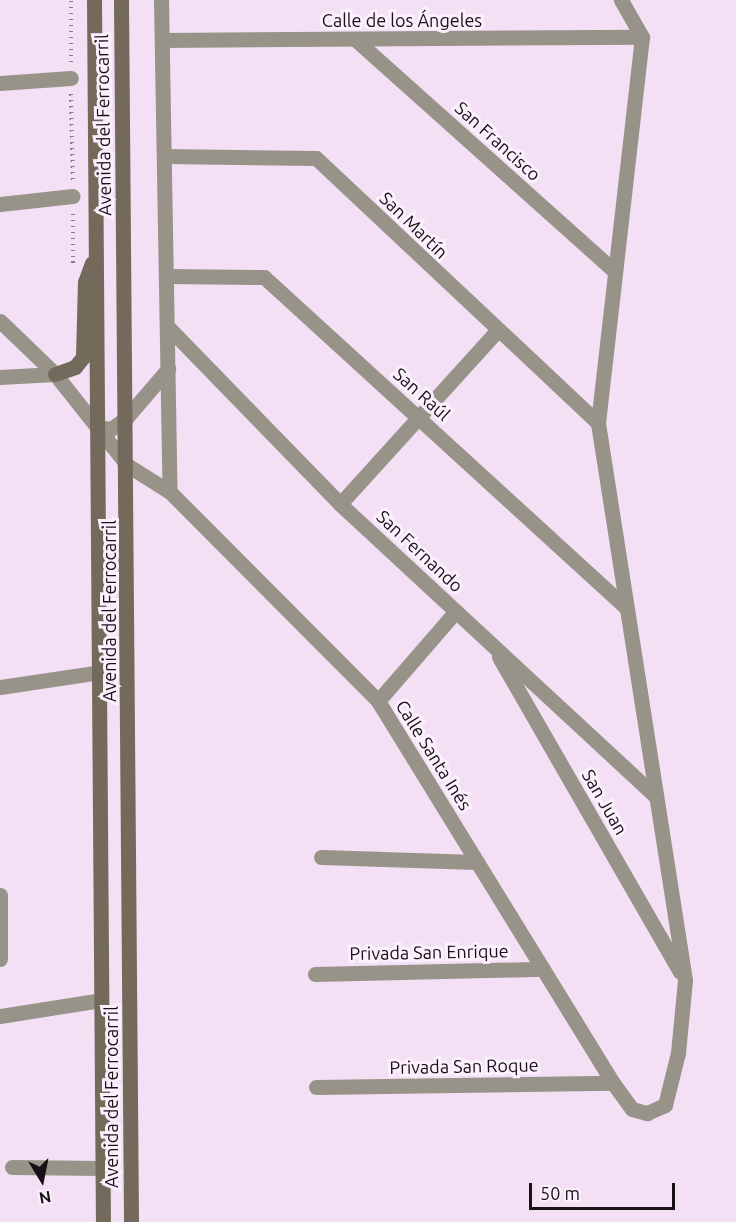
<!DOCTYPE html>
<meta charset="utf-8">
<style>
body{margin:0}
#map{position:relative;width:736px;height:1222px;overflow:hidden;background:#f3e0f5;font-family:Ubuntu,sans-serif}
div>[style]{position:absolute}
.path>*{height:4px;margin-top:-2px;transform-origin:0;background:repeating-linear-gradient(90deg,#897c8a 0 1.5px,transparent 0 6px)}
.street>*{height:15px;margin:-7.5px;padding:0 7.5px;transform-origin:7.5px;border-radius:7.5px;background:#989389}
.secondary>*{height:15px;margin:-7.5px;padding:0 7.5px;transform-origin:7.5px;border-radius:7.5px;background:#736a5c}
span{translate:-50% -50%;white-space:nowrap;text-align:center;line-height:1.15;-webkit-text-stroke:6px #fcf0fd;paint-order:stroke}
.street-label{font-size:18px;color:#181118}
.north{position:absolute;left:12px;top:1150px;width:60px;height:60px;-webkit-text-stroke:4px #fcf0fd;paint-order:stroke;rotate:170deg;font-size:16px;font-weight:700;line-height:24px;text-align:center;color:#181118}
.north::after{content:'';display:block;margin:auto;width:21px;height:27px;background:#181118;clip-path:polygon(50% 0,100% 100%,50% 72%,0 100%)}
.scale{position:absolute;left:529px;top:1183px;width:146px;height:27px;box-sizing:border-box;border:3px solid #181118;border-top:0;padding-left:8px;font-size:18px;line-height:21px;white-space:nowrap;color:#181118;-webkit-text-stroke:4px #fcf0fd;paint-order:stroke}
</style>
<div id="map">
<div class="path">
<div style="left:71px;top:62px;width:62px;rotate:-90deg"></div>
<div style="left:71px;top:94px;width:88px;rotate:88.7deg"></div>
<div style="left:73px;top:263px;width:52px;rotate:-90deg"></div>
</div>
<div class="street">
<div style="left:161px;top:0;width:492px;rotate:89deg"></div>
<div style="left:621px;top:0;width:43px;rotate:60.4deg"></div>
<div style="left:162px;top:40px;width:480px;rotate:-0.4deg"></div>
<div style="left:356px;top:40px;width:346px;rotate:41.8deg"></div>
<div style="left:0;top:83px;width:71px;rotate:-4deg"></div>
<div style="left:164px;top:156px;width:152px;rotate:0.8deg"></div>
<div style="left:316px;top:158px;width:387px;rotate:43.2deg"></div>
<div style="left:0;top:204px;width:73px;rotate:-6.3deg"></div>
<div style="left:166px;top:276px;width:98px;rotate:0.6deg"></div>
<div style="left:264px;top:277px;width:489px;rotate:42.4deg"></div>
<div style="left:0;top:321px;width:76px;rotate:43.9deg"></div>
<div style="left:55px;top:374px;width:116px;rotate:51.6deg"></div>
<div style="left:127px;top:465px;width:51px;rotate:32.1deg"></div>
<div style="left:170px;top:492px;width:295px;rotate:45.1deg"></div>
<div style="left:378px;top:701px;width:448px;rotate:58.4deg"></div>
<div style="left:613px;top:1083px;width:32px;rotate:54deg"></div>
<div style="left:632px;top:1109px;width:16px;rotate:15deg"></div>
<div style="left:647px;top:1113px;width:20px;rotate:-24deg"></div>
<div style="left:665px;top:1105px;width:54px;rotate:-76deg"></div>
<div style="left:678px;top:1053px;width:73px;rotate:-84.5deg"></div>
<div style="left:685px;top:980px;width:564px;rotate:-98.88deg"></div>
<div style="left:598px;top:423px;width:388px;rotate:-83.5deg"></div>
<div style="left:167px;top:326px;width:248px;rotate:45.8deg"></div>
<div style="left:340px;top:504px;width:430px;rotate:42.8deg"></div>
<div style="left:0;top:377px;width:55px;rotate:-3.1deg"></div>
<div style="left:97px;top:427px;width:14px;rotate:8deg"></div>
<div style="left:111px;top:429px;width:19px;rotate:-36deg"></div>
<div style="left:126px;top:418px;width:65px;rotate:-49.4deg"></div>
<div style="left:340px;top:504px;width:234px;rotate:-47.8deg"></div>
<div style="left:499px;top:657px;width:363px;rotate:60.1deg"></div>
<div style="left:0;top:687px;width:101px;rotate:-8.5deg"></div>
<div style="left:378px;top:701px;width:119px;rotate:-49.1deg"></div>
<div style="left:321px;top:857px;width:156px;rotate:1.8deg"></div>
<div style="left:0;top:895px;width:64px;rotate:90deg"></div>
<div style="left:315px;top:974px;width:228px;rotate:-1.3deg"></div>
<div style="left:0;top:1016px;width:102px;rotate:-9deg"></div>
<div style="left:316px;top:1087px;width:297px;rotate:-0.8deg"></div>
<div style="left:12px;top:1167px;width:90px;rotate:0.6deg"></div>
</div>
<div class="secondary">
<div style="left:94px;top:0;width:1222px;rotate:89.58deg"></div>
<div style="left:121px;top:0;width:1222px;rotate:89.53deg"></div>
<div style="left:55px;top:374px;width:21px;rotate:-19deg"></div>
<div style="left:75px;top:367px;width:13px;rotate:-51deg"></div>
<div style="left:83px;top:357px;width:75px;rotate:-88.5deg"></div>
<div style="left:85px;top:282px;width:20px;rotate:-70deg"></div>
</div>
<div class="street-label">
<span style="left:402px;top:20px">Calle de los Ángeles</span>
<span style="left:103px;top:125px;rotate:-91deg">Avenida del Ferrocarril</span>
<span style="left:498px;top:141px;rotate:42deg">San Francisco</span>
<span style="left:414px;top:225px;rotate:44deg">San Martín</span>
<span style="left:422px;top:394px;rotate:42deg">San Raúl</span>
<span style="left:420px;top:551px;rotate:43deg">San Fernando</span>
<span style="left:109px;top:611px;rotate:-90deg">Avenida del Ferrocarril</span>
<span style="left:434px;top:755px;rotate:58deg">Calle Santa Inés</span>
<span style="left:605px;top:802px;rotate:60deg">San Juan</span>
<span style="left:429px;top:952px;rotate:-1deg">Privada San Enrique</span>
<span style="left:464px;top:1066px;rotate:-1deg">Privada San Roque</span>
<span style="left:111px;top:1097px;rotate:-90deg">Avenida del Ferrocarril</span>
</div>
<div class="north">N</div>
<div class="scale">50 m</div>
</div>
